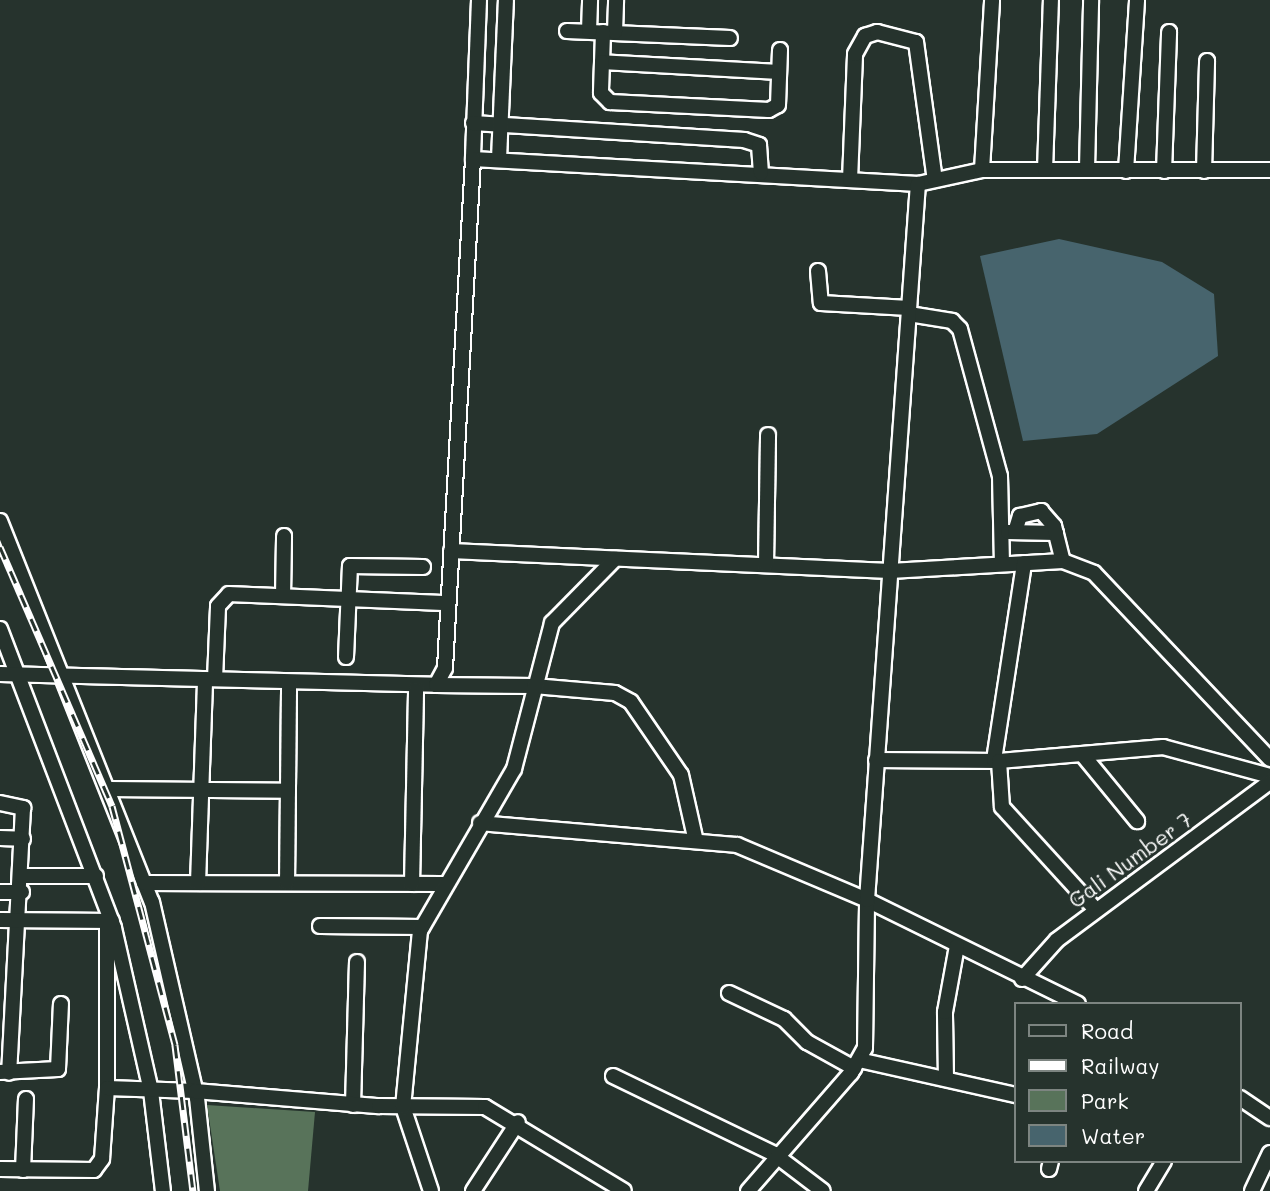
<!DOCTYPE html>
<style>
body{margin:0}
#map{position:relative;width:1270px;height:1191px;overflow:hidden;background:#26332d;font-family:Mali,sans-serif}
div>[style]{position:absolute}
.green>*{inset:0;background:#58735a}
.water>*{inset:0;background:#47646d}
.roads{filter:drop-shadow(2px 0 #fff) drop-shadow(-2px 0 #fff) drop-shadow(0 2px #fff) drop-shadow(0 -2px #fff)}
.minor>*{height:14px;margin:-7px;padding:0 7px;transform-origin:7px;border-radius:7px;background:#26332d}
.rail>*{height:7px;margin-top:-3.5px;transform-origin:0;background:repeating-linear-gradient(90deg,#26332d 0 13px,#fff 0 26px);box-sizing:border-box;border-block:2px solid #fff}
span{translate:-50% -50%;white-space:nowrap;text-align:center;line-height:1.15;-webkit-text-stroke:5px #26332d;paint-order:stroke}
.street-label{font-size:21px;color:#fff}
.legend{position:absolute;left:1014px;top:1002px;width:228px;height:161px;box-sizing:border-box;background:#26332d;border:2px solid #7d8581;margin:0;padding:9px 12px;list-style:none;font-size:21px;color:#fff}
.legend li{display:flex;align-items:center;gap:14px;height:35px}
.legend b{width:35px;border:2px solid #7d8581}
</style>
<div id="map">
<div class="green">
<div style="clip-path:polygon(207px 1105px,315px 1112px,308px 1191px,220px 1191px)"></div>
</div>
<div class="water">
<div style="clip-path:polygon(1059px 239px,1162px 262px,1214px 294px,1218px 356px,1097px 434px,1023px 441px,980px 256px)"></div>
</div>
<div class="roads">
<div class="minor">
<div style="left:479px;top:0;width:159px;rotate:92.2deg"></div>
<div style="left:473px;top:159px;width:446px;rotate:3.2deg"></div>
<div style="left:918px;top:184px;width:66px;rotate:-12.3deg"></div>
<div style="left:982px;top:170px;width:288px"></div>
<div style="left:567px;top:31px;width:163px;rotate:2.5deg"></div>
<div style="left:589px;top:31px;width:31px;rotate:-88deg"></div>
<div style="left:615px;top:32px;width:32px;rotate:-88deg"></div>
<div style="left:602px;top:62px;width:30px;rotate:-88deg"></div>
<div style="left:779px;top:72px;width:177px;rotate:-176.8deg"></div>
<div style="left:602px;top:62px;width:31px;rotate:92deg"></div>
<div style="left:601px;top:93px;width:13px;rotate:45deg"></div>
<div style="left:610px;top:102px;width:159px;rotate:2.9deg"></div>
<div style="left:769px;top:110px;width:10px;rotate:-29deg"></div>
<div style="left:778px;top:105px;width:55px;rotate:-87.9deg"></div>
<div style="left:473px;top:123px;width:272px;rotate:3.6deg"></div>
<div style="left:744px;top:140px;width:16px;rotate:18deg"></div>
<div style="left:759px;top:145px;width:28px;rotate:86deg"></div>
<div style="left:499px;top:159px;width:159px;rotate:-87.5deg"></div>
<div style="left:1087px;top:169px;width:169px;rotate:-88.6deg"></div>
<div style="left:982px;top:170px;width:170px;rotate:-86.6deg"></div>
<div style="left:1045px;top:170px;width:170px;rotate:-88deg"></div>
<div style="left:1126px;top:171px;width:171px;rotate:-86.3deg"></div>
<div style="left:1164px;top:171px;width:139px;rotate:-87.9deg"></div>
<div style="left:1204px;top:171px;width:110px;rotate:-88.4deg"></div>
<div style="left:850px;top:180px;width:126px;rotate:-87.7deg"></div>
<div style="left:855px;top:54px;width:21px;rotate:-61deg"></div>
<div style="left:865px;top:36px;width:13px;rotate:-18deg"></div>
<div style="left:877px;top:32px;width:40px;rotate:14.4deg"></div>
<div style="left:916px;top:42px;width:139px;rotate:82.2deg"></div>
<div style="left:818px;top:271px;width:32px;rotate:85deg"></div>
<div style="left:821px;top:303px;width:88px;rotate:3.3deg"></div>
<div style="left:909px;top:314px;width:44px;rotate:9.2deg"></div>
<div style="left:952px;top:321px;width:11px;rotate:45deg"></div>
<div style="left:960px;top:329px;width:152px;rotate:74.8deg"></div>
<div style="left:1000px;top:476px;width:88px;rotate:88.7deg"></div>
<div style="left:0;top:521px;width:410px;rotate:68.3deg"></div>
<div style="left:152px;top:902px;width:201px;rotate:77.1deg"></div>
<div style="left:197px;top:1098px;width:94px;rotate:83.9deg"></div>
<div style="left:1008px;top:532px;width:48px;rotate:1.2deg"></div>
<div style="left:1015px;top:532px;width:17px;rotate:-73deg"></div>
<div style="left:1020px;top:516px;width:22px;rotate:-13deg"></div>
<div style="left:1041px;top:511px;width:20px;rotate:49deg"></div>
<div style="left:1054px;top:526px;width:36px;rotate:76deg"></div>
<div style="left:451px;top:551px;width:439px;rotate:2.6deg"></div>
<div style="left:890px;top:571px;width:173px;rotate:-3.3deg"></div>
<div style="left:1063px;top:561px;width:33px;rotate:21deg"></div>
<div style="left:1094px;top:573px;width:256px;rotate:46.6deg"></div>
<div style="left:766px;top:565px;width:130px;rotate:-89.1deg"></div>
<div style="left:283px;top:596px;width:60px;rotate:-89deg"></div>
<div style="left:0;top:629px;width:320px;rotate:69.1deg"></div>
<div style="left:114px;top:928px;width:167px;rotate:77.2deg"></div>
<div style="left:151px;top:1091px;width:101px;rotate:83.2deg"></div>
<div style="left:346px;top:657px;width:91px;rotate:-87.5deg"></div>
<div style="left:350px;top:566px;width:73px;rotate:0.8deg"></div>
<div style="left:0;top:674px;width:436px;rotate:1.4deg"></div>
<div style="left:436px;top:685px;width:19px;rotate:-62deg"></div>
<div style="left:445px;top:668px;width:510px;rotate:-86.85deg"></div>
<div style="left:215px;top:679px;width:73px;rotate:-87.6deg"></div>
<div style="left:218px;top:606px;width:16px;rotate:-47deg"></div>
<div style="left:229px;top:594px;width:219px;rotate:2.4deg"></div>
<div style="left:436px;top:685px;width:98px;rotate:0.6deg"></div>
<div style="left:534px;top:686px;width:81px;rotate:4.9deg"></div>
<div style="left:615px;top:693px;width:18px;rotate:29deg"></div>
<div style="left:631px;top:702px;width:88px;rotate:55.6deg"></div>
<div style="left:681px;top:775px;width:64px;rotate:77.3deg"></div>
<div style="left:1082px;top:754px;width:87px;rotate:50.6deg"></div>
<div style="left:876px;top:760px;width:123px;rotate:0.5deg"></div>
<div style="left:999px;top:761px;width:165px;rotate:-4.9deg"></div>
<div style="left:1163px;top:747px;width:111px;rotate:15.2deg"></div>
<div style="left:994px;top:760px;width:199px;rotate:-81.3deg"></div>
<div style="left:999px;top:761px;width:46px;rotate:86.3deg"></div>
<div style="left:1002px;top:807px;width:139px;rotate:47.6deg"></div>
<div style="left:109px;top:789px;width:179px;rotate:0.6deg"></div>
<div style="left:0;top:803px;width:24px;rotate:12deg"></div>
<div style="left:23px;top:808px;width:265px;rotate:93deg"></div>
<div style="left:480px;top:823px;width:258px;rotate:4.9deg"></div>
<div style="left:737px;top:845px;width:141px;rotate:22.9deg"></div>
<div style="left:867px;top:900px;width:235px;rotate:26.2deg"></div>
<div style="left:0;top:838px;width:23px;rotate:2deg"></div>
<div style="left:22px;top:876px;width:74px"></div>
<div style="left:144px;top:883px;width:300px;rotate:0.2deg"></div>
<div style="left:198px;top:883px;width:204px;rotate:-88deg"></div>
<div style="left:287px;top:883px;width:201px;rotate:-89.4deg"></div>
<div style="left:412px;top:884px;width:195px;rotate:-88.8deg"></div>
<div style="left:0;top:892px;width:22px"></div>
<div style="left:0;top:920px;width:112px;rotate:0.5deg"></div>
<div style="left:320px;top:926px;width:102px;rotate:0.6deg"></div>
<div style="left:1022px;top:979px;width:52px;rotate:-48.1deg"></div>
<div style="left:1057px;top:940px;width:265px;rotate:-36.6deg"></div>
<div style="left:729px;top:993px;width:61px;rotate:25.3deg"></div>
<div style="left:784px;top:1019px;width:33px;rotate:45deg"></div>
<div style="left:807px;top:1042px;width:54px;rotate:29deg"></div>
<div style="left:859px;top:1060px;width:161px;rotate:12.6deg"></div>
<div style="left:0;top:1072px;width:58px;rotate:-3deg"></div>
<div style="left:58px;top:1069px;width:65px;rotate:-87.4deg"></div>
<div style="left:613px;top:1076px;width:179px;rotate:25.8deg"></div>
<div style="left:774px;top:1154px;width:61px;rotate:37.1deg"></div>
<div style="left:946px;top:1079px;width:67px;rotate:-90.9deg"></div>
<div style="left:945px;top:1012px;width:67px;rotate:-79.7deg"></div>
<div style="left:107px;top:1088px;width:166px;rotate:-90deg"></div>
<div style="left:1240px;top:1098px;width:36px;rotate:34deg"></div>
<div style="left:353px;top:1105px;width:143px;rotate:-88.4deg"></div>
<div style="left:0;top:1169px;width:94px;rotate:0.6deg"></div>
<div style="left:94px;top:1170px;width:14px;rotate:-54deg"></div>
<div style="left:102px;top:1159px;width:71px;rotate:-86deg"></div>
<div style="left:107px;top:1088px;width:88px;rotate:2deg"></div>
<div style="left:195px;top:1091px;width:185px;rotate:4.7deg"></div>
<div style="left:379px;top:1106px;width:106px;rotate:0.5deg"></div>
<div style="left:485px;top:1107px;width:162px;rotate:31.1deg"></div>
<div style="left:1049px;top:1169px;width:8px;rotate:-76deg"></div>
<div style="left:23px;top:1170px;width:71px;rotate:-87.6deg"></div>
<div style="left:431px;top:1191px;width:89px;rotate:-108.4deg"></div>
<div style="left:403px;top:1107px;width:177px;rotate:-84.5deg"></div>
<div style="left:420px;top:931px;width:187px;rotate:-59.9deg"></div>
<div style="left:514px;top:769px;width:151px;rotate:-75.4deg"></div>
<div style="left:552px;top:623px;width:90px;rotate:-45.5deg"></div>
<div style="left:473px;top:1191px;width:82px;rotate:-56.9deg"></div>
<div style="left:748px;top:1191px;width:157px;rotate:-48.9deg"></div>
<div style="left:851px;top:1073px;width:29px;rotate:-61deg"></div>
<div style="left:865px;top:1048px;width:148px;rotate:-89.2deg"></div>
<div style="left:867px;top:900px;width:718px;rotate:-85.93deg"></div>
<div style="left:1146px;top:1191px;width:35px;rotate:-59deg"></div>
<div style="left:1252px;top:1191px;width:42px;rotate:-64.7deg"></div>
</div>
</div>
<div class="rail">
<div style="left:0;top:547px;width:282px;rotate:66.6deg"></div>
<div style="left:112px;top:806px;width:247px;rotate:75.2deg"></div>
<div style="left:175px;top:1045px;width:147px;rotate:83deg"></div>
</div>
<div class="street-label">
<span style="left:1130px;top:860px;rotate:-36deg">Gali Number 7</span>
</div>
<ul class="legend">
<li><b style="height:9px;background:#26332d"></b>Road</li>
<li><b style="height:9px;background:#fff"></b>Railway</li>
<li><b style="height:19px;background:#58735a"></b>Park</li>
<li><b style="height:19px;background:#47646d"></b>Water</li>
</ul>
</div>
